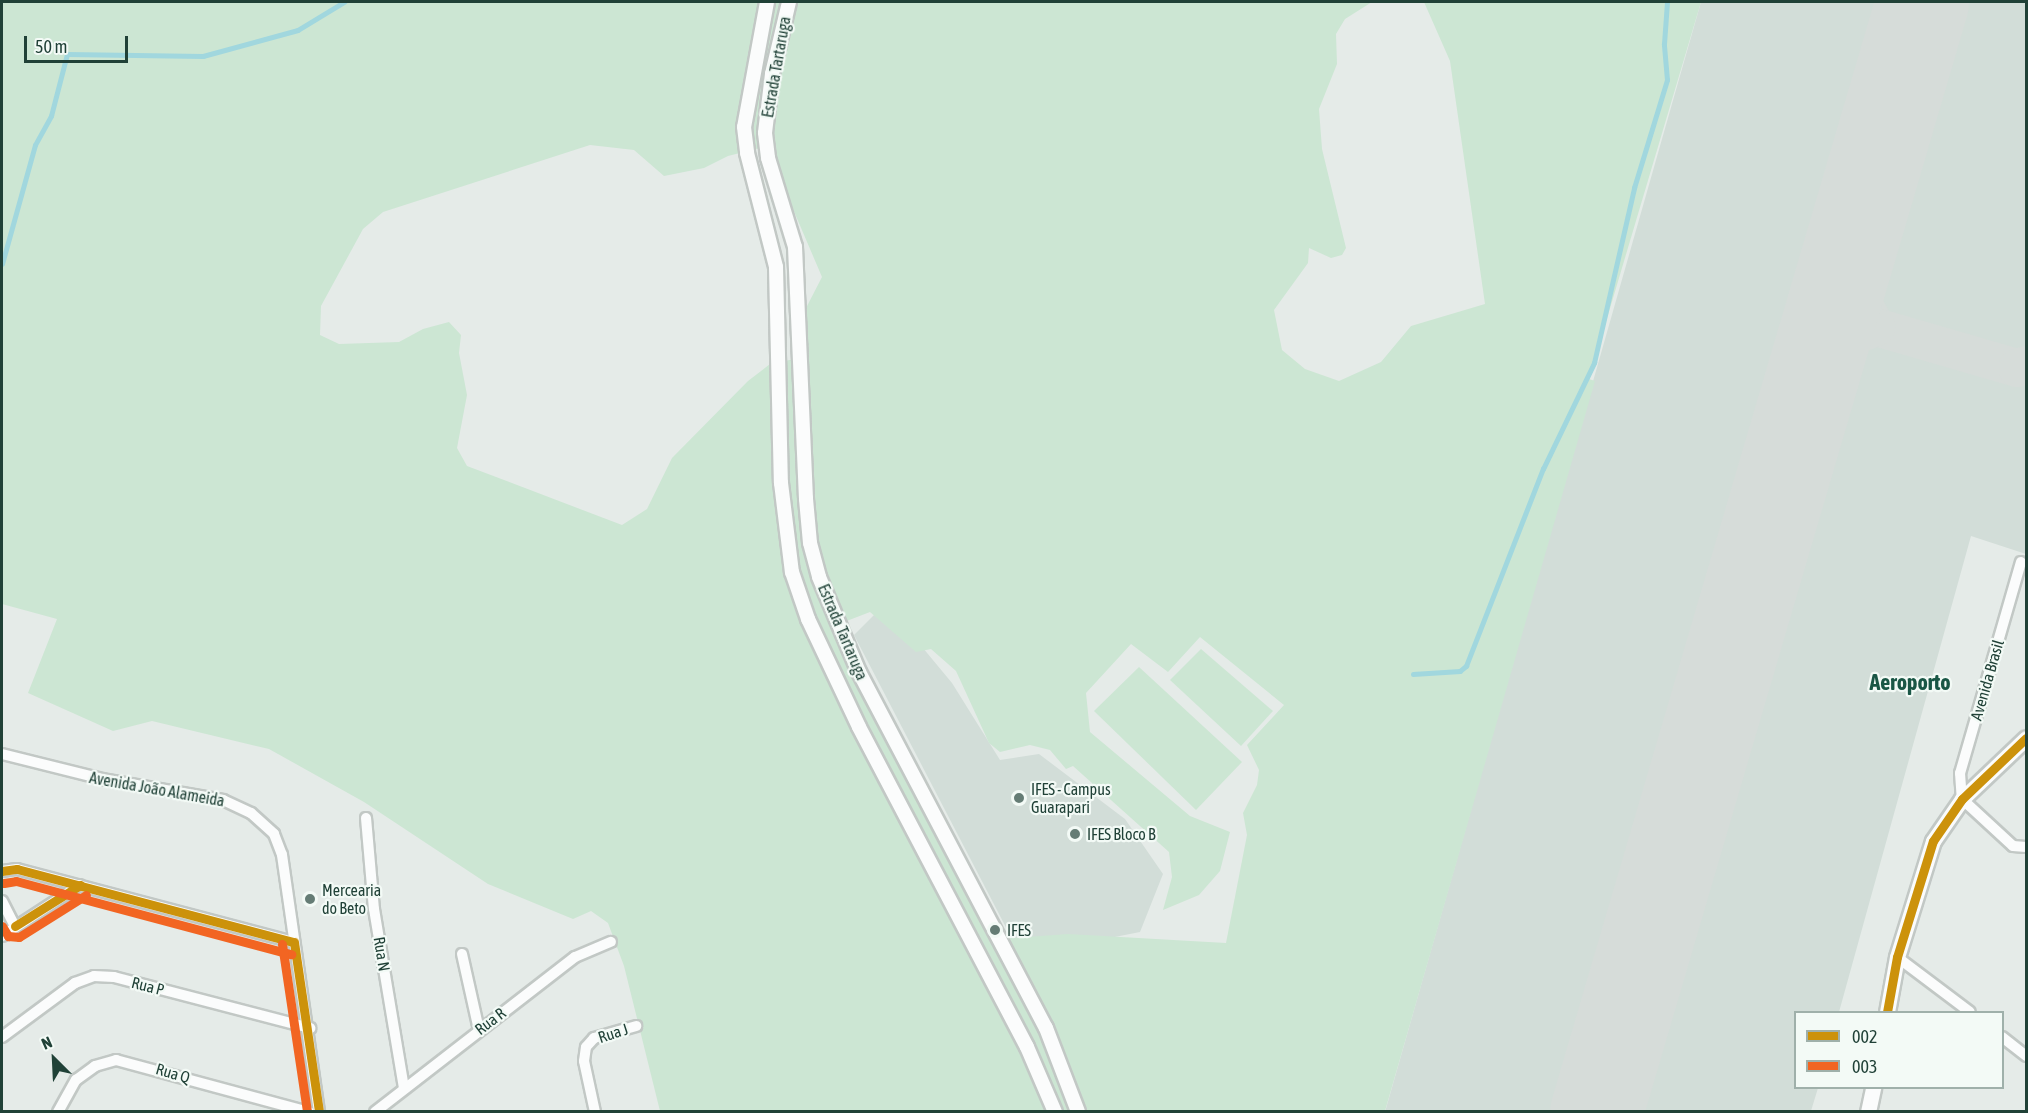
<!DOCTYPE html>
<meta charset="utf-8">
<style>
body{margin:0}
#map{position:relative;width:2028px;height:1113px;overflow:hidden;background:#e5ebe8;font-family:"Asap Condensed",sans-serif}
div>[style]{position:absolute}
.built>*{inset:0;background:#d2ddd8}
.green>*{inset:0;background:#cce6d3}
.stream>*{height:4.5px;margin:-2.25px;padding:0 2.25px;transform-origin:2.25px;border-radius:2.25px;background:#a1d7de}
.taxiway>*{height:38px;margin:-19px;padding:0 19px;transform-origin:19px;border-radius:19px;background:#d6dcd9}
.runway>*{height:93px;margin:-46.5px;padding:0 46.5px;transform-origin:46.5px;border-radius:46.5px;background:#d6dcd9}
.roads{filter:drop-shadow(2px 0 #c2c8c5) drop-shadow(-2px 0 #c2c8c5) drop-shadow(0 2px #c2c8c5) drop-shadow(0 -2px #c2c8c5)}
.minor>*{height:10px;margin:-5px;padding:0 5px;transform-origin:5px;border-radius:5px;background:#fbfcfc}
.tertiary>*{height:14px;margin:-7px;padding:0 7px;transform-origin:7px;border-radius:7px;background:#fbfcfc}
.secondary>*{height:15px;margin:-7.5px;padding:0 7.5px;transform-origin:7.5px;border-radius:7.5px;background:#fbfcfc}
.bus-1>*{height:9px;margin:-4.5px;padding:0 4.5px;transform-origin:4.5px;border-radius:4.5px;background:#cc920b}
.bus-2>*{height:9px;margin:-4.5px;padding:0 4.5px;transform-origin:4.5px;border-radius:4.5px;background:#f26522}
.dots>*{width:16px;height:16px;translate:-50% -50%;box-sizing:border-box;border:3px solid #f3faf6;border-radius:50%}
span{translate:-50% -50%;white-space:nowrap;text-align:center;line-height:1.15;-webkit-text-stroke:4.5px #f3faf6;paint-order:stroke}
.street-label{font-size:16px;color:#204137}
.poi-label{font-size:16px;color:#204137}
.left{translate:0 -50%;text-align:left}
.district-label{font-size:22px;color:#195645;font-weight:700}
.frame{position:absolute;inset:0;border:3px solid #204137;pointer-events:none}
.legend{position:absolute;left:1794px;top:1011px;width:210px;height:78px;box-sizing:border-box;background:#f3faf6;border:2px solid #9fb0aa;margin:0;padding:8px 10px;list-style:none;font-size:18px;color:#204137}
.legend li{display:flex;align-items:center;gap:12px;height:30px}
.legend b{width:30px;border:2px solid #9fb0aa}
.north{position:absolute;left:24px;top:1029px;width:60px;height:60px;-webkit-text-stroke:4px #f3faf6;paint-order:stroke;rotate:336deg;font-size:16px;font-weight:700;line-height:24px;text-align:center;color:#204137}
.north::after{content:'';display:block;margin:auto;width:21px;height:27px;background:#204137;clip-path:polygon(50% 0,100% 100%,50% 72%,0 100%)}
.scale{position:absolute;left:24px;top:36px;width:104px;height:27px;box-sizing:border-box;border:3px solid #204137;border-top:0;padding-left:8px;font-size:18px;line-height:21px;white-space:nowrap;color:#204137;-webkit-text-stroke:4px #f3faf6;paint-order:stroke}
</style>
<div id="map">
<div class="built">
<div style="clip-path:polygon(1701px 2px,2026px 2px,2026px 554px,1971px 536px,1839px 1012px,1796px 1012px,1796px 1088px,1818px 1088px,1811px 1111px,1385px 1112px)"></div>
<div style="clip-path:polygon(874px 615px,908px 630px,952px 683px,1000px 760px,1039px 754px,1125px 819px,1163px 874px,1140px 932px,1069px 946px,1011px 937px,854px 635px)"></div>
</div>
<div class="green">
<div style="clip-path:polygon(evenodd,2px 2px,1372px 2px,1345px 19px,1336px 34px,1337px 64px,1319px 109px,1322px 149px,1346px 248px,1342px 255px,1331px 258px,1309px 248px,1308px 263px,1274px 310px,1282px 350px,1305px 369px,1339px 381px,1381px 362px,1411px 326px,1485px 304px,1450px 61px,1424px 2px,1701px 2px,1589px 379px,1595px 381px,1385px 1111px,660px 1111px,624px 966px,608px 923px,591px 911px,573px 919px,488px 884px,364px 802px,269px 749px,152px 721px,113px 731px,28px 693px,57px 619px,2px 604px,2px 2px,590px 145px,634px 150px,664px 176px,704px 168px,728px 156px,772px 145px,781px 181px,822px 277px,805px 310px,804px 357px,770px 364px,748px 381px,672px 458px,647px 509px,622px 525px,467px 466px,457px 448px,467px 395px,459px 353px,461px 335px,449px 322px,423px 329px,399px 342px,339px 344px,320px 335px,321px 306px,363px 229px,383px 212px,590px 145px,2px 2px,870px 612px,916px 652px,931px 649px,956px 671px,989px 743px,1000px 752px,1030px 745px,1050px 750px,1066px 769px,1073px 766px,1169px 852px,1172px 877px,1163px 910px,1199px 895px,1220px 871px,1230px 832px,1190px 816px,1090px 732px,1086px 693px,1131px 644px,1168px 672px,1200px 637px,1284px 705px,1247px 745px,1259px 770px,1257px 785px,1243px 813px,1247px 835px,1226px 943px,1068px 934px,997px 939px,867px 689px,844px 622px,870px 612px)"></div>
<div style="clip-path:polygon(1201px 649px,1273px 711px,1241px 746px,1170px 680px)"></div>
<div style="clip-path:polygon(1139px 667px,1242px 762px,1196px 810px,1094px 711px)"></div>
</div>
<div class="stream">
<div style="left:2px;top:264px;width:123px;rotate:-74.5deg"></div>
<div style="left:35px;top:145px;width:33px;rotate:-61deg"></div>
<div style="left:51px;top:116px;width:64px;rotate:-75.5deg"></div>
<div style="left:67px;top:54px;width:136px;rotate:0.8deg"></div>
<div style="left:203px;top:56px;width:98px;rotate:-15.3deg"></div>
<div style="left:298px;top:30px;width:54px;rotate:-31.3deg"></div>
<div style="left:1413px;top:674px;width:47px;rotate:-3.7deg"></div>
<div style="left:1460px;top:671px;width:8px;rotate:-40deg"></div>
<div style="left:1466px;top:666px;width:212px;rotate:-68.7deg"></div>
<div style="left:1543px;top:469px;width:118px;rotate:-64.3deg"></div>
<div style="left:1594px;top:363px;width:180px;rotate:-77.1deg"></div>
<div style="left:1634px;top:188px;width:113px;rotate:-73deg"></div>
<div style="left:1667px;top:80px;width:36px;rotate:-95deg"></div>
<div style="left:1664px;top:44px;width:42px;rotate:-85.9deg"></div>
</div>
<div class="taxiway">
<div style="left:1853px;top:237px;width:49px;rotate:88.8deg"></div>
<div style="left:1854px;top:286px;width:47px;rotate:61.8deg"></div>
<div style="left:1876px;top:327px;width:147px;rotate:16.2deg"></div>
<div style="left:2017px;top:368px;width:9px;rotate:-18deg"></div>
<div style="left:1808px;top:390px;width:50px;rotate:-55.7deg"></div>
<div style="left:1836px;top:349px;width:22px;rotate:-36deg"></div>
<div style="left:1854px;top:336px;width:24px;rotate:-22deg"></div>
</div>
<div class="runway">
<div style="left:1596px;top:1112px;width:1157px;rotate:-73.63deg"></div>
</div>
<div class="roads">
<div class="minor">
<div style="left:2021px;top:562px;width:220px;rotate:106.1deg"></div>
<div style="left:1960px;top:773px;width:26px;rotate:86deg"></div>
<div style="left:1962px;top:799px;width:69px;rotate:42.7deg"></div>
<div style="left:2013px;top:846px;width:13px;rotate:4deg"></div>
<div style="left:2px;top:754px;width:103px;rotate:14deg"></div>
<div style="left:102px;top:779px;width:123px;rotate:9.8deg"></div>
<div style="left:223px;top:800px;width:31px;rotate:25deg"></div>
<div style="left:251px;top:813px;width:31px;rotate:42deg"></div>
<div style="left:274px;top:834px;width:22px;rotate:69deg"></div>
<div style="left:282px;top:855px;width:260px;rotate:81.8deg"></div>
<div style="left:366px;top:818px;width:91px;rotate:85deg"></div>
<div style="left:374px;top:909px;width:181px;rotate:80.5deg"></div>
<div style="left:2px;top:871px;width:15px;rotate:-8deg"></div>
<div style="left:17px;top:869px;width:286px;rotate:14.8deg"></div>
<div style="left:2px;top:901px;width:28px;rotate:63deg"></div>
<div style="left:2px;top:936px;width:93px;rotate:-33.2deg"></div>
<div style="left:462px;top:954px;width:78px;rotate:77.4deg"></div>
<div style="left:1897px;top:957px;width:91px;rotate:37deg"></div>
<div style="left:2px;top:1037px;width:91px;rotate:-36.5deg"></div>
<div style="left:75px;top:983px;width:20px;rotate:-20deg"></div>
<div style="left:94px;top:976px;width:20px;rotate:3deg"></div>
<div style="left:114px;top:977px;width:203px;rotate:14.6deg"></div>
<div style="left:2002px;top:1037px;width:31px;rotate:38deg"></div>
<div style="left:58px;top:1112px;width:37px;rotate:-61deg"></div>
<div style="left:76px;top:1080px;width:24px;rotate:-36deg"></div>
<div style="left:95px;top:1066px;width:22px;rotate:-16deg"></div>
<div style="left:116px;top:1060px;width:200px;rotate:15.1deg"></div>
<div style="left:375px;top:1112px;width:253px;rotate:-37.8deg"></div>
<div style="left:575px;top:957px;width:39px;rotate:-23deg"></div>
<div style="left:595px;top:1112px;width:52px;rotate:-102.2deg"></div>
<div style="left:584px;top:1061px;width:14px;rotate:-82deg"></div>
<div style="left:586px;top:1047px;width:12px;rotate:-48deg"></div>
<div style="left:594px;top:1038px;width:44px;rotate:-15.9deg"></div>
</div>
<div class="tertiary">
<div style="left:767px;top:2px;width:127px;rotate:100.4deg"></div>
<div style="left:744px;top:127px;width:26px;rotate:83deg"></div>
<div style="left:747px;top:153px;width:118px;rotate:75.7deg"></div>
<div style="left:776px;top:267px;width:216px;rotate:88.7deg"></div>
<div style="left:781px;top:483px;width:90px;rotate:83deg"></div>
<div style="left:792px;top:572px;width:50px;rotate:71.2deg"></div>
<div style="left:808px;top:619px;width:119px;rotate:64.7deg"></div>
<div style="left:859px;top:727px;width:361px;rotate:62.3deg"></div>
<div style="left:1027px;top:1047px;width:71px;rotate:66.7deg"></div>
<div style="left:789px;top:2px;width:74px;rotate:103.3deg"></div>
<div style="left:772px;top:74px;width:59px;rotate:96.8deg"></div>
<div style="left:765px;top:133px;width:25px;rotate:83deg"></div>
<div style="left:768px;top:158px;width:93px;rotate:73.1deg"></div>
<div style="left:795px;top:247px;width:252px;rotate:87.5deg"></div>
<div style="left:806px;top:499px;width:44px;rotate:84.8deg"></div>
<div style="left:810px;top:543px;width:35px;rotate:75deg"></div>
<div style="left:819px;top:577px;width:103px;rotate:67.2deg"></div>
<div style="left:859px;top:672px;width:402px;rotate:62.3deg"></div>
<div style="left:1046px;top:1028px;width:90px;rotate:69.1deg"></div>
</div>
<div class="secondary">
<div style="left:1887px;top:1012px;width:56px;rotate:-79.7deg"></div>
<div style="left:1897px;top:957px;width:121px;rotate:-72.8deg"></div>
<div style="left:1933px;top:841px;width:51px;rotate:-55.4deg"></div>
<div style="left:1962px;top:799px;width:88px;rotate:-43.6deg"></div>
<div style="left:1868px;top:1112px;width:25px;rotate:-78deg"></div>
</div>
</div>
<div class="bus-1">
<div style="left:2px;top:871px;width:15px;rotate:-8deg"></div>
<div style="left:17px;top:869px;width:286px;rotate:14.8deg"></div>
<div style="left:15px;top:926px;width:77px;rotate:-32.2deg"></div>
<div style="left:294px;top:942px;width:172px;rotate:81.6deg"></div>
<div style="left:1887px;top:1012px;width:56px;rotate:-79.7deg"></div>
<div style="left:1897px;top:957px;width:121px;rotate:-72.8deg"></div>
<div style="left:1933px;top:841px;width:51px;rotate:-55.4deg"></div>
<div style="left:1962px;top:799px;width:88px;rotate:-43.6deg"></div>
</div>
<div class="bus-2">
<div style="left:4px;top:883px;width:12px;rotate:-9deg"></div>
<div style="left:16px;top:881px;width:285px;rotate:14.9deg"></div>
<div style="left:2px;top:926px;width:12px;rotate:59deg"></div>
<div style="left:8px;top:936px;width:11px;rotate:5deg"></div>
<div style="left:19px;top:937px;width:79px;rotate:-32.1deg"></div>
<div style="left:282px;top:944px;width:170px;rotate:81.5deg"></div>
</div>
<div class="dots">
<div style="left:1019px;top:798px;background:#657c75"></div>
<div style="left:1075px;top:834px;background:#657c75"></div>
<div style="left:310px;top:899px;background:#657c75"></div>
<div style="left:995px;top:930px;background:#657c75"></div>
</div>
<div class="street-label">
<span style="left:776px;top:67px;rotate:-80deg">Estrada Tartaruga</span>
<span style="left:843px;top:632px;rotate:67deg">Estrada Tartaruga</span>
<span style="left:1987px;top:680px;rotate:-74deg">Avenida Brasil</span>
<span style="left:157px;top:789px;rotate:10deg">Avenida João Alameida</span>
<span style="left:382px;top:954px;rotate:81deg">Rua N</span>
<span style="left:148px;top:986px;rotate:14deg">Rua P</span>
<span style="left:490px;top:1021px;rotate:-37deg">Rua R</span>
<span style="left:613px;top:1033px;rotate:-18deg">Rua J</span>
<span style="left:173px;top:1073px;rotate:16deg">Rua Q</span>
</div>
<div class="poi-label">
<span class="left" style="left:1031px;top:798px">IFES - Campus<br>Guarapari</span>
<span class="left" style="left:1087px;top:834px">IFES Bloco B</span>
<span class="left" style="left:322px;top:899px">Mercearia<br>do Beto</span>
<span class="left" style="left:1007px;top:930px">IFES</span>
</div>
<div class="district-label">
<span style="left:1910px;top:683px">Aeroporto</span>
</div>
<div class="frame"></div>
<ul class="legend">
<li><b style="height:8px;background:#cc920b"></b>002</li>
<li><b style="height:8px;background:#f26522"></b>003</li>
</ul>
<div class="north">N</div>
<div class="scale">50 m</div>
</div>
